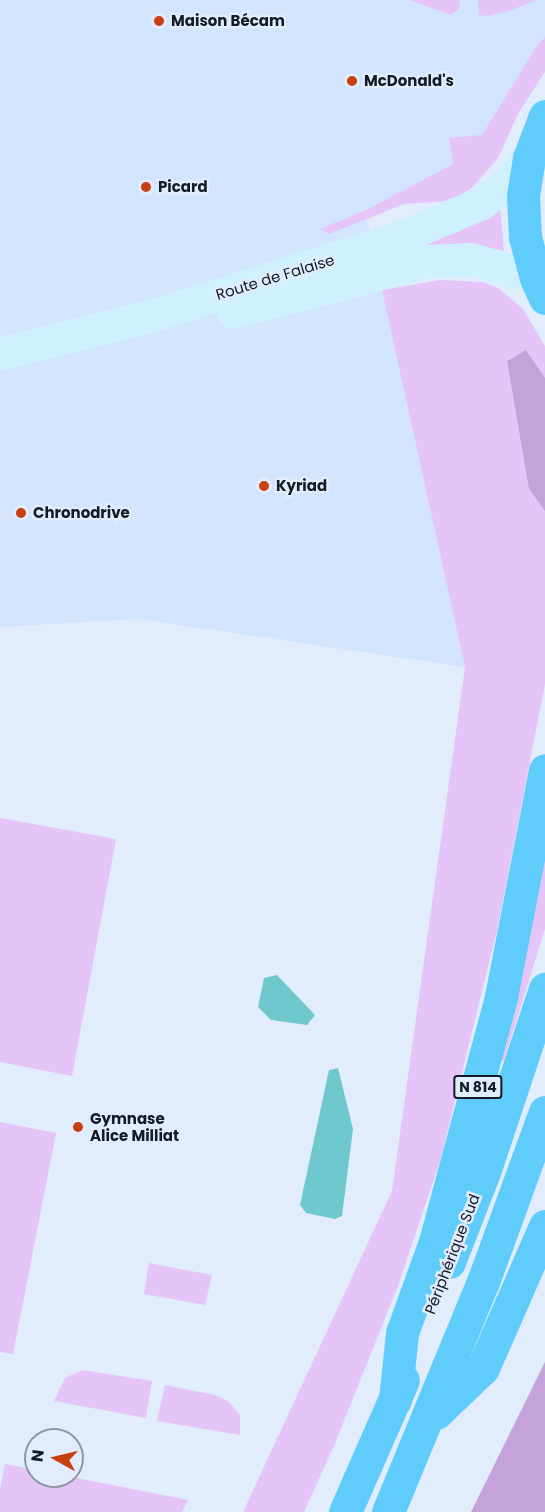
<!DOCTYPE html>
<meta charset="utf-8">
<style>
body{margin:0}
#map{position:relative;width:545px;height:1512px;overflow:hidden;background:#e1ecfc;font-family:Poppins,sans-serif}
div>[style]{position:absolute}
.built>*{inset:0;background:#d2e4fe}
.green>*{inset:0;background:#e5c5f7}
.forest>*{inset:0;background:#c6a2da}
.water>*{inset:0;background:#6ec8ce}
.secondary>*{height:33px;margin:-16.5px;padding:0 16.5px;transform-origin:16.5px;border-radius:16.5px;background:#cff0fe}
.highway>*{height:33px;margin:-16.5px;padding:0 16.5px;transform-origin:16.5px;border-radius:16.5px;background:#60ccfb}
.dots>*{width:16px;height:16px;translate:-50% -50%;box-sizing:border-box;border:3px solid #e1ecfc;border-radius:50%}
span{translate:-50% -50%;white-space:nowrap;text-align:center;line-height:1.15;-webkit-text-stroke:5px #e1ecfc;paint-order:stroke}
.shield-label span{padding:2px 4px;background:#e1ecfc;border:2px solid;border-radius:4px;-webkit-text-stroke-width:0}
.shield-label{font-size:14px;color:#141b24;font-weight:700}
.poi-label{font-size:15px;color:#141b24;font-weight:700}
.left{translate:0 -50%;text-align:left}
.street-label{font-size:15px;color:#141b24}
.north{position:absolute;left:24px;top:1428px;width:60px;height:60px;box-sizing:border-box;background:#e1ecfc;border:2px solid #8f98a6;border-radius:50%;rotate:278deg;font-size:16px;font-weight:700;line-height:24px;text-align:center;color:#141b24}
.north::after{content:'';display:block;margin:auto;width:21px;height:27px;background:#c84011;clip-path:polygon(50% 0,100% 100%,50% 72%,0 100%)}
</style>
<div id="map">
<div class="built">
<div style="clip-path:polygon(0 0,545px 0,545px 37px,538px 44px,482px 136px,449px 138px,453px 164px,365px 211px,465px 667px,138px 619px,0 627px)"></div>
</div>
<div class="green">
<div style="clip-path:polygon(409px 0,460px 0,459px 9px,451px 15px)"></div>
<div style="clip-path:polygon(478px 0,536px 0,509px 11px,487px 16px,479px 15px)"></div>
<div style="clip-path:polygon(545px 37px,545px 72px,519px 112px,498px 158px,472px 188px,450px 201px,404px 204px,329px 234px,320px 229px,364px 211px,453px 164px,449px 138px,482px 135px,538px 44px)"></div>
<div style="clip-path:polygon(500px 204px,504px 251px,468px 243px,395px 254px)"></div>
<div style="clip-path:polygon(441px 280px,483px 282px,498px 288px,523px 309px,545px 346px,545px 684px,497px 930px,467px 1052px,440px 1161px,398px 1286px,333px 1448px,304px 1512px,243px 1512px,392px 1191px,465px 667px,382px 290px)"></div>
<div style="clip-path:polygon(0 818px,116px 839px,72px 1076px,0 1062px)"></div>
<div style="clip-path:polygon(545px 821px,545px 929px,504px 1060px,499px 1062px)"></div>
<div style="clip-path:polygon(0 1122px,56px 1133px,13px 1354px,0 1352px)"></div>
<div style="clip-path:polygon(149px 1263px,212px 1275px,205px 1305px,144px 1294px)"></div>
<div style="clip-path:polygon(82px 1370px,152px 1381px,146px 1418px,54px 1401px,65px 1378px)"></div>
<div style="clip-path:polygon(165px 1385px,215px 1395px,228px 1401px,240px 1415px,240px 1435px,157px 1421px)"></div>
<div style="clip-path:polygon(5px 1464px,36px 1470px,36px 1476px,67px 1476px,188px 1500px,182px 1512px,0 1512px,0 1490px)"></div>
</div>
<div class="forest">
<div style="clip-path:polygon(526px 350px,545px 378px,545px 511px,529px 489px,507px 361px)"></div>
<div style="clip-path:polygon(545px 1362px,545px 1512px,471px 1512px)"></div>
</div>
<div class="water">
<div style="clip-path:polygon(277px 975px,315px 1015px,307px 1025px,271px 1020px,258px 1007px,264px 978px)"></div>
<div style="clip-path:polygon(338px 1068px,353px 1129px,342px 1216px,335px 1219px,306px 1213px,300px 1205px,329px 1070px)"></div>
</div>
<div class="secondary">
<div style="left:233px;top:312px;width:201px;rotate:-14.7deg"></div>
<div style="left:427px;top:261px;width:44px;rotate:-2.6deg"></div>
<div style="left:471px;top:259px;width:68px;rotate:16.3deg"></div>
<div style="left:0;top:354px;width:162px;rotate:-14.3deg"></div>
<div style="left:157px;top:314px;width:256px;rotate:-17.5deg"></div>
<div style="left:401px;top:237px;width:87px;rotate:-23deg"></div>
<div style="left:481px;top:203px;width:31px;rotate:-37deg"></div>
<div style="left:506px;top:184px;width:35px;rotate:-49deg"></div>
</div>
<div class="highway">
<div style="left:545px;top:116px;width:45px;rotate:110.9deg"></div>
<div style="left:529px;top:158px;width:38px;rotate:99deg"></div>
<div style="left:523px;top:196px;width:41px;rotate:87.2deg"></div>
<div style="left:525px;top:237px;width:42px;rotate:75deg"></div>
<div style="left:536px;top:278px;width:22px;rotate:66deg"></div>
<div style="left:449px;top:1262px;width:100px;rotate:-68.8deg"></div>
<div style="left:485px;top:1169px;width:190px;rotate:-71.6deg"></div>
<div style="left:395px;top:1400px;width:67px;rotate:-84deg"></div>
<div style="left:402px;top:1333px;width:97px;rotate:-70.1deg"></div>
<div style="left:435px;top:1242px;width:254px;rotate:-74.9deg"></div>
<div style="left:501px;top:997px;width:231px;rotate:-79deg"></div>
<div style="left:436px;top:1413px;width:65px;rotate:-43.8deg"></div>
<div style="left:483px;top:1368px;width:155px;rotate:-66.4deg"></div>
<div style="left:345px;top:1512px;width:144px;rotate:-66.3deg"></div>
<div style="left:388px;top:1512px;width:249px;rotate:-67.6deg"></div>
<div style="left:483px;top:1282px;width:181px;rotate:-70deg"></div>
</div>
<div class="dots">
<div style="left:159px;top:21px;background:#c84011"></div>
<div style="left:352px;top:81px;background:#c84011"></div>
<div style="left:146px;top:187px;background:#c84011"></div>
<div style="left:264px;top:486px;background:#c84011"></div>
<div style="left:21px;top:513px;background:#c84011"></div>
<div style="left:78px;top:1127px;background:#c84011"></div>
</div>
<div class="shield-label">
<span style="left:478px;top:1087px">N 814</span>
</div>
<div class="poi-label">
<span class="left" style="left:171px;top:21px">Maison Bécam</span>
<span class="left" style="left:364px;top:81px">McDonald's</span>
<span class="left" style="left:158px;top:187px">Picard</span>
<span class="left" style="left:276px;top:486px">Kyriad</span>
<span class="left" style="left:33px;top:513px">Chronodrive</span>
<span class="left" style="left:90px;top:1127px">Gymnase<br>Alice Milliat</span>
</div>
<div class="street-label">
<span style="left:275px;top:277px;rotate:-17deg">Route de Falaise</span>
<span style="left:452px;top:1254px;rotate:-69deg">Périphérique Sud</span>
</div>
<div class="north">N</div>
</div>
